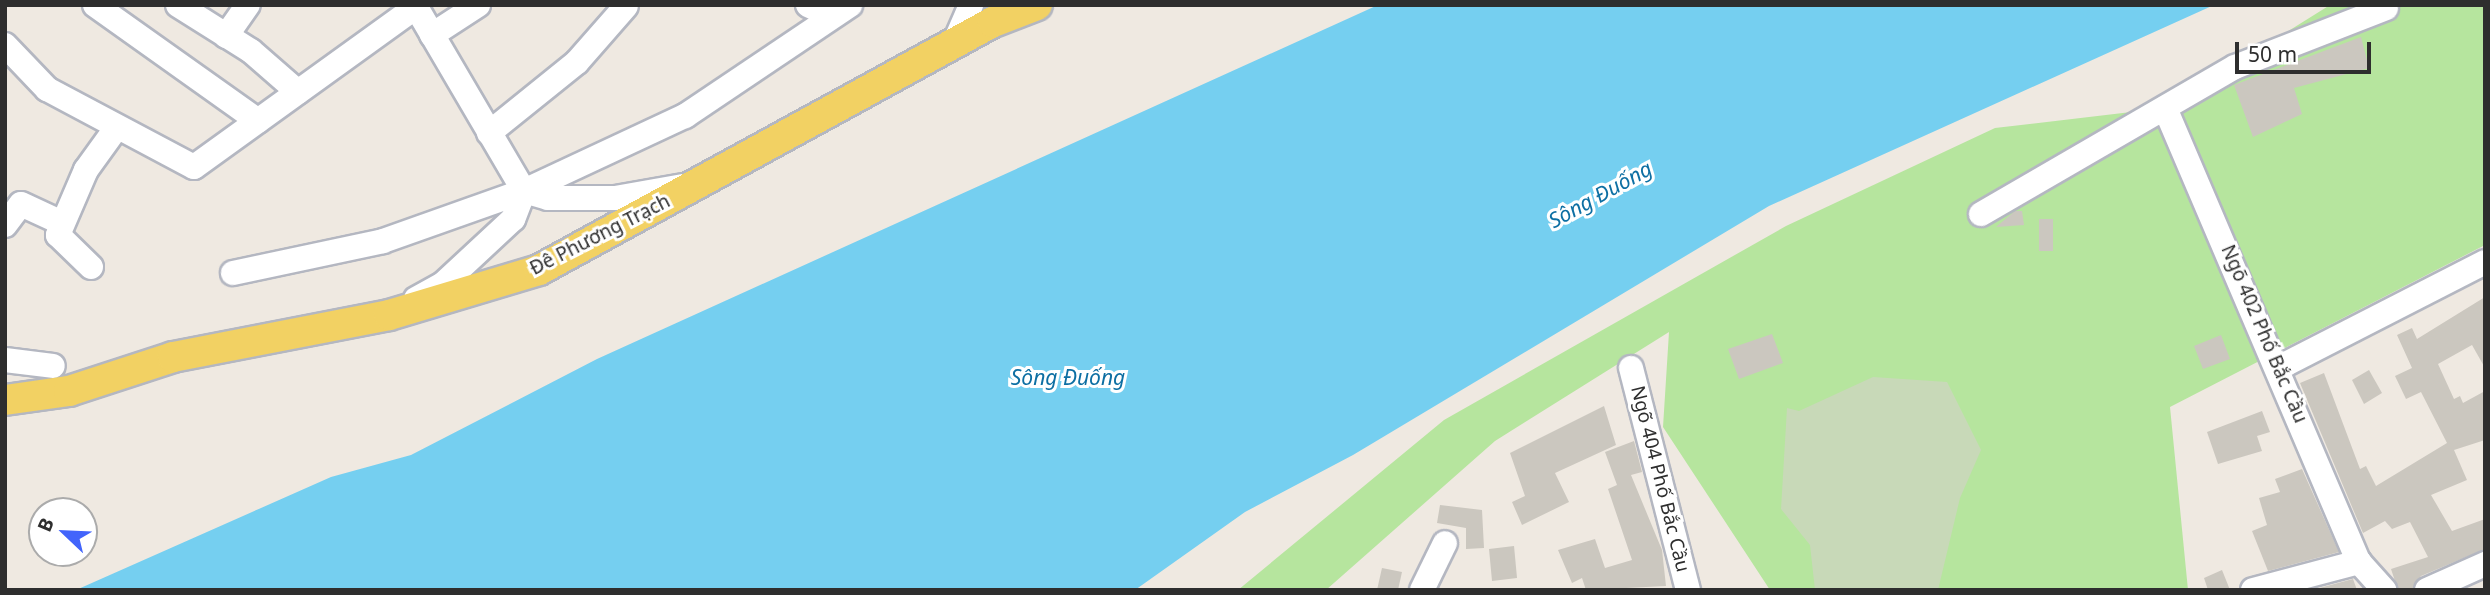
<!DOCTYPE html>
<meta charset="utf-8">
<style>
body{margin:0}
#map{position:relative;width:2490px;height:595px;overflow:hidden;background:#efe9e1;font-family:"Noto Sans",sans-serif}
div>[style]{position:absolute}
.green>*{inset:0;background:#b6e59e}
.cemetery>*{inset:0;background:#c8d9b8}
.water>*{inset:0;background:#75cff0}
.building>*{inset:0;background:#cbc7bf}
.roads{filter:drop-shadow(2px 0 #b4b7c1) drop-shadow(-2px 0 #b4b7c1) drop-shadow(0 2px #b4b7c1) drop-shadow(0 -2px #b4b7c1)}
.minor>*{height:24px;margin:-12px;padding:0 12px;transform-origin:12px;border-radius:12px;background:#fff}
.major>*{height:30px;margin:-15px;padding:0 15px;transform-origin:15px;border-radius:15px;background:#f2d163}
span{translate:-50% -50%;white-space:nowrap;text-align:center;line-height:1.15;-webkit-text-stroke:6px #fff;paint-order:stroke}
.street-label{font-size:19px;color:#2e2e2e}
.water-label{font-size:21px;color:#0d6fa3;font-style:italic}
.frame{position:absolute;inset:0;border:7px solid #2e2e2e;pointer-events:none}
.north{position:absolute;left:28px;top:497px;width:70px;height:70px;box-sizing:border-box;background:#fff;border:2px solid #ababab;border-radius:50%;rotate:293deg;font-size:19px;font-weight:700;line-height:28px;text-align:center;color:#2e2e2e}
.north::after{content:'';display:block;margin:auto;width:24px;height:32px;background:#4264fb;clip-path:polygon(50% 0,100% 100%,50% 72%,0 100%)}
.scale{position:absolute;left:2235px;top:42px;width:136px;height:32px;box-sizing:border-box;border:4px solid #2e2e2e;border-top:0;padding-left:9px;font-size:21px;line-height:24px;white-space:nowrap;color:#2e2e2e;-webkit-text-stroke:5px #fff;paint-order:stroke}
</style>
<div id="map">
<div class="green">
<div style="clip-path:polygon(2330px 5px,2485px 5px,2485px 245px,2170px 407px,2188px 590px,1770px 590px,1663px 427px,1669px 332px,1495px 441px,1326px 590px,1238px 590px,1444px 420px,1786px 226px,1995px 128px,2165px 108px)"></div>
</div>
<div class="cemetery">
<div style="clip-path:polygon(1873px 377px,1947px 382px,1981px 450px,1960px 498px,1938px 590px,1815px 590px,1810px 545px,1781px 509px,1787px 408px,1799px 411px)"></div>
</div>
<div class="water">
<div style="clip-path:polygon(1378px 5px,2214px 5px,1769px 206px,1353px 455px,1245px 512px,1135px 590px,76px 590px,331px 477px,411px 455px,597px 359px)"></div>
</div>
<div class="building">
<div style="clip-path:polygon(2361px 37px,2369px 68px,2294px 88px,2302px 114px,2253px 137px,2234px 85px)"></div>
<div style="clip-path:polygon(2015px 211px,2022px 211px,2024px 225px,1996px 227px)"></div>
<div style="clip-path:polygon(2039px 219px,2053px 219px,2053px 251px,2039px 251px)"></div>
<div style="clip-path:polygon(2485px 297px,2485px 368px,2472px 345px,2438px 364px,2454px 399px,2460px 396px,2463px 403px,2485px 391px,2485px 440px,2454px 450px,2467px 480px,2431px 495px,2452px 531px,2485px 519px,2485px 549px,2421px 576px,2412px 590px,2398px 590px,2391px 569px,2428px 557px,2410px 522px,2392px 529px,2385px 521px,2363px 533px,2300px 383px,2324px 373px,2360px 469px,2366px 466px,2376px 486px,2447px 443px,2421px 392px,2406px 399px,2395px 376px,2412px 368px,2397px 335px,2412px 328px,2417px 339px)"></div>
<div style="clip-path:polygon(1772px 334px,1783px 363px,1739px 379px,1728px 349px)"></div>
<div style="clip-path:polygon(2221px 335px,2230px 359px,2203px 369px,2194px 346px)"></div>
<div style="clip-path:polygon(2369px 370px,2382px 393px,2364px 404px,2352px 380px)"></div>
<div style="clip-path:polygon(1604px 406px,1616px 445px,1555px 473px,1569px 502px,1522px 525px,1512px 502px,1525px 496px,1510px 453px)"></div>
<div style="clip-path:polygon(2262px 411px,2270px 432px,2257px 436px,2262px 451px,2218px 464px,2207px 432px)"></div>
<div style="clip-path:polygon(1634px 441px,1642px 472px,1631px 475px,1662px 550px,1666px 586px,1586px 590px,1582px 578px,1572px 583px,1558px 550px,1595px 539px,1605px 568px,1632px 560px,1608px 489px,1617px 485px,1605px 452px)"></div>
<div style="clip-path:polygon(2302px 469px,2339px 552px,2268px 571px,2252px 531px,2267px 525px,2259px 498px,2280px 492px,2275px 479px)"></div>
<div style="clip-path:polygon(1440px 505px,1482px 510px,1484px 548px,1466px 549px,1466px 528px,1437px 523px)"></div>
<div style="clip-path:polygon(1514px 546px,1517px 578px,1492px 581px,1489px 549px)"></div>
<div style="clip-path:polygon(1382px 568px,1402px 572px,1398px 590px,1377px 590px)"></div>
<div style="clip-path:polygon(2222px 570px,2230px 590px,2208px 590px,2204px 578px)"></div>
<div style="clip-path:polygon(2353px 579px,2357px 590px,2312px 590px)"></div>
</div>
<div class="roads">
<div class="minor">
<div style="left:95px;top:5px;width:200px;rotate:35.4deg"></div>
<div style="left:178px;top:5px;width:86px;rotate:32.2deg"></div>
<div style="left:251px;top:51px;width:62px;rotate:41.1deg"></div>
<div style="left:808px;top:5px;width:26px;rotate:25deg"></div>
<div style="left:432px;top:35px;width:55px;rotate:-33.1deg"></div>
<div style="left:226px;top:36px;width:38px;rotate:-55deg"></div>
<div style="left:954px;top:44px;width:43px;rotate:-66.4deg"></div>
<div style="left:5px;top:45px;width:61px;rotate:46.3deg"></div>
<div style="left:47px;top:89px;width:166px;rotate:28deg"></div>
<div style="left:194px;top:167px;width:274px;rotate:-35.8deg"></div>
<div style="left:416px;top:7px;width:213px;rotate:59.6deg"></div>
<div style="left:524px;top:191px;width:30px;rotate:111deg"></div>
<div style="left:513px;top:219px;width:96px;rotate:137.1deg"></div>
<div style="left:443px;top:284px;width:31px;rotate:151deg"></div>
<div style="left:2165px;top:108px;width:494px;rotate:66.9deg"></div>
<div style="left:489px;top:133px;width:113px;rotate:-38.9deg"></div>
<div style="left:577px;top:62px;width:74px;rotate:-48.8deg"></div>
<div style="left:524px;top:191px;width:25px;rotate:16deg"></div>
<div style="left:548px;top:198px;width:67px"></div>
<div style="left:615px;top:198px;width:69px;rotate:-10deg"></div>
<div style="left:1981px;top:214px;width:293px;rotate:-30.1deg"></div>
<div style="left:2235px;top:67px;width:162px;rotate:-21.3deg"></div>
<div style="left:5px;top:225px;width:26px;rotate:-53deg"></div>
<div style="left:21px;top:204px;width:45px;rotate:24.9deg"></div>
<div style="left:91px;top:267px;width:46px;rotate:-135.9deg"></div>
<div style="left:58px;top:235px;width:71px;rotate:-66.7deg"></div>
<div style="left:86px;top:170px;width:53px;rotate:-54.2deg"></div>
<div style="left:233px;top:273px;width:153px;rotate:-12deg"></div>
<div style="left:383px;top:241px;width:150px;rotate:-19.5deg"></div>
<div style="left:524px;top:191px;width:178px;rotate:-25deg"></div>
<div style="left:685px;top:116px;width:199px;rotate:-33.9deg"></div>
<div style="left:5px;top:360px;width:48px;rotate:7.1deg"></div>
<div style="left:2280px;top:367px;width:230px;rotate:-27.1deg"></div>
<div style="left:1631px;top:368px;width:229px;rotate:75.6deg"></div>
<div style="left:1422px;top:590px;width:52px;rotate:-63.9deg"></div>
<div style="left:2253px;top:590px;width:110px;rotate:-14.8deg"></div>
<div style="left:2359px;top:562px;width:38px;rotate:48deg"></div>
<div style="left:2427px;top:590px;width:64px;rotate:-24.1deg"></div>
</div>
<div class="major">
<div style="left:5px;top:400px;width:65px;rotate:-8deg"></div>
<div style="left:69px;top:391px;width:109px;rotate:-18.1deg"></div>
<div style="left:173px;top:357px;width:220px;rotate:-11deg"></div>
<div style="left:389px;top:315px;width:157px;rotate:-16.7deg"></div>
<div style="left:539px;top:270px;width:517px;rotate:-28.65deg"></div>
<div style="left:993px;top:22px;width:47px;rotate:-21.1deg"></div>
</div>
</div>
<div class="street-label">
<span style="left:600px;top:235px;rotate:-27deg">Đê Phương Trạch</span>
<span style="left:2264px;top:334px;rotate:67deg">Ngõ 402 Phố Bắc Cầu</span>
<span style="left:1660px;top:479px;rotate:76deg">Ngõ 404 Phố Bắc Cầu</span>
</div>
<div class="water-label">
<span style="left:1600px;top:194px;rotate:-29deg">Sông Đuống</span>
<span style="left:1068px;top:377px">Sông Đuống</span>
</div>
<div class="frame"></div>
<div class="north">B</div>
<div class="scale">50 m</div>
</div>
